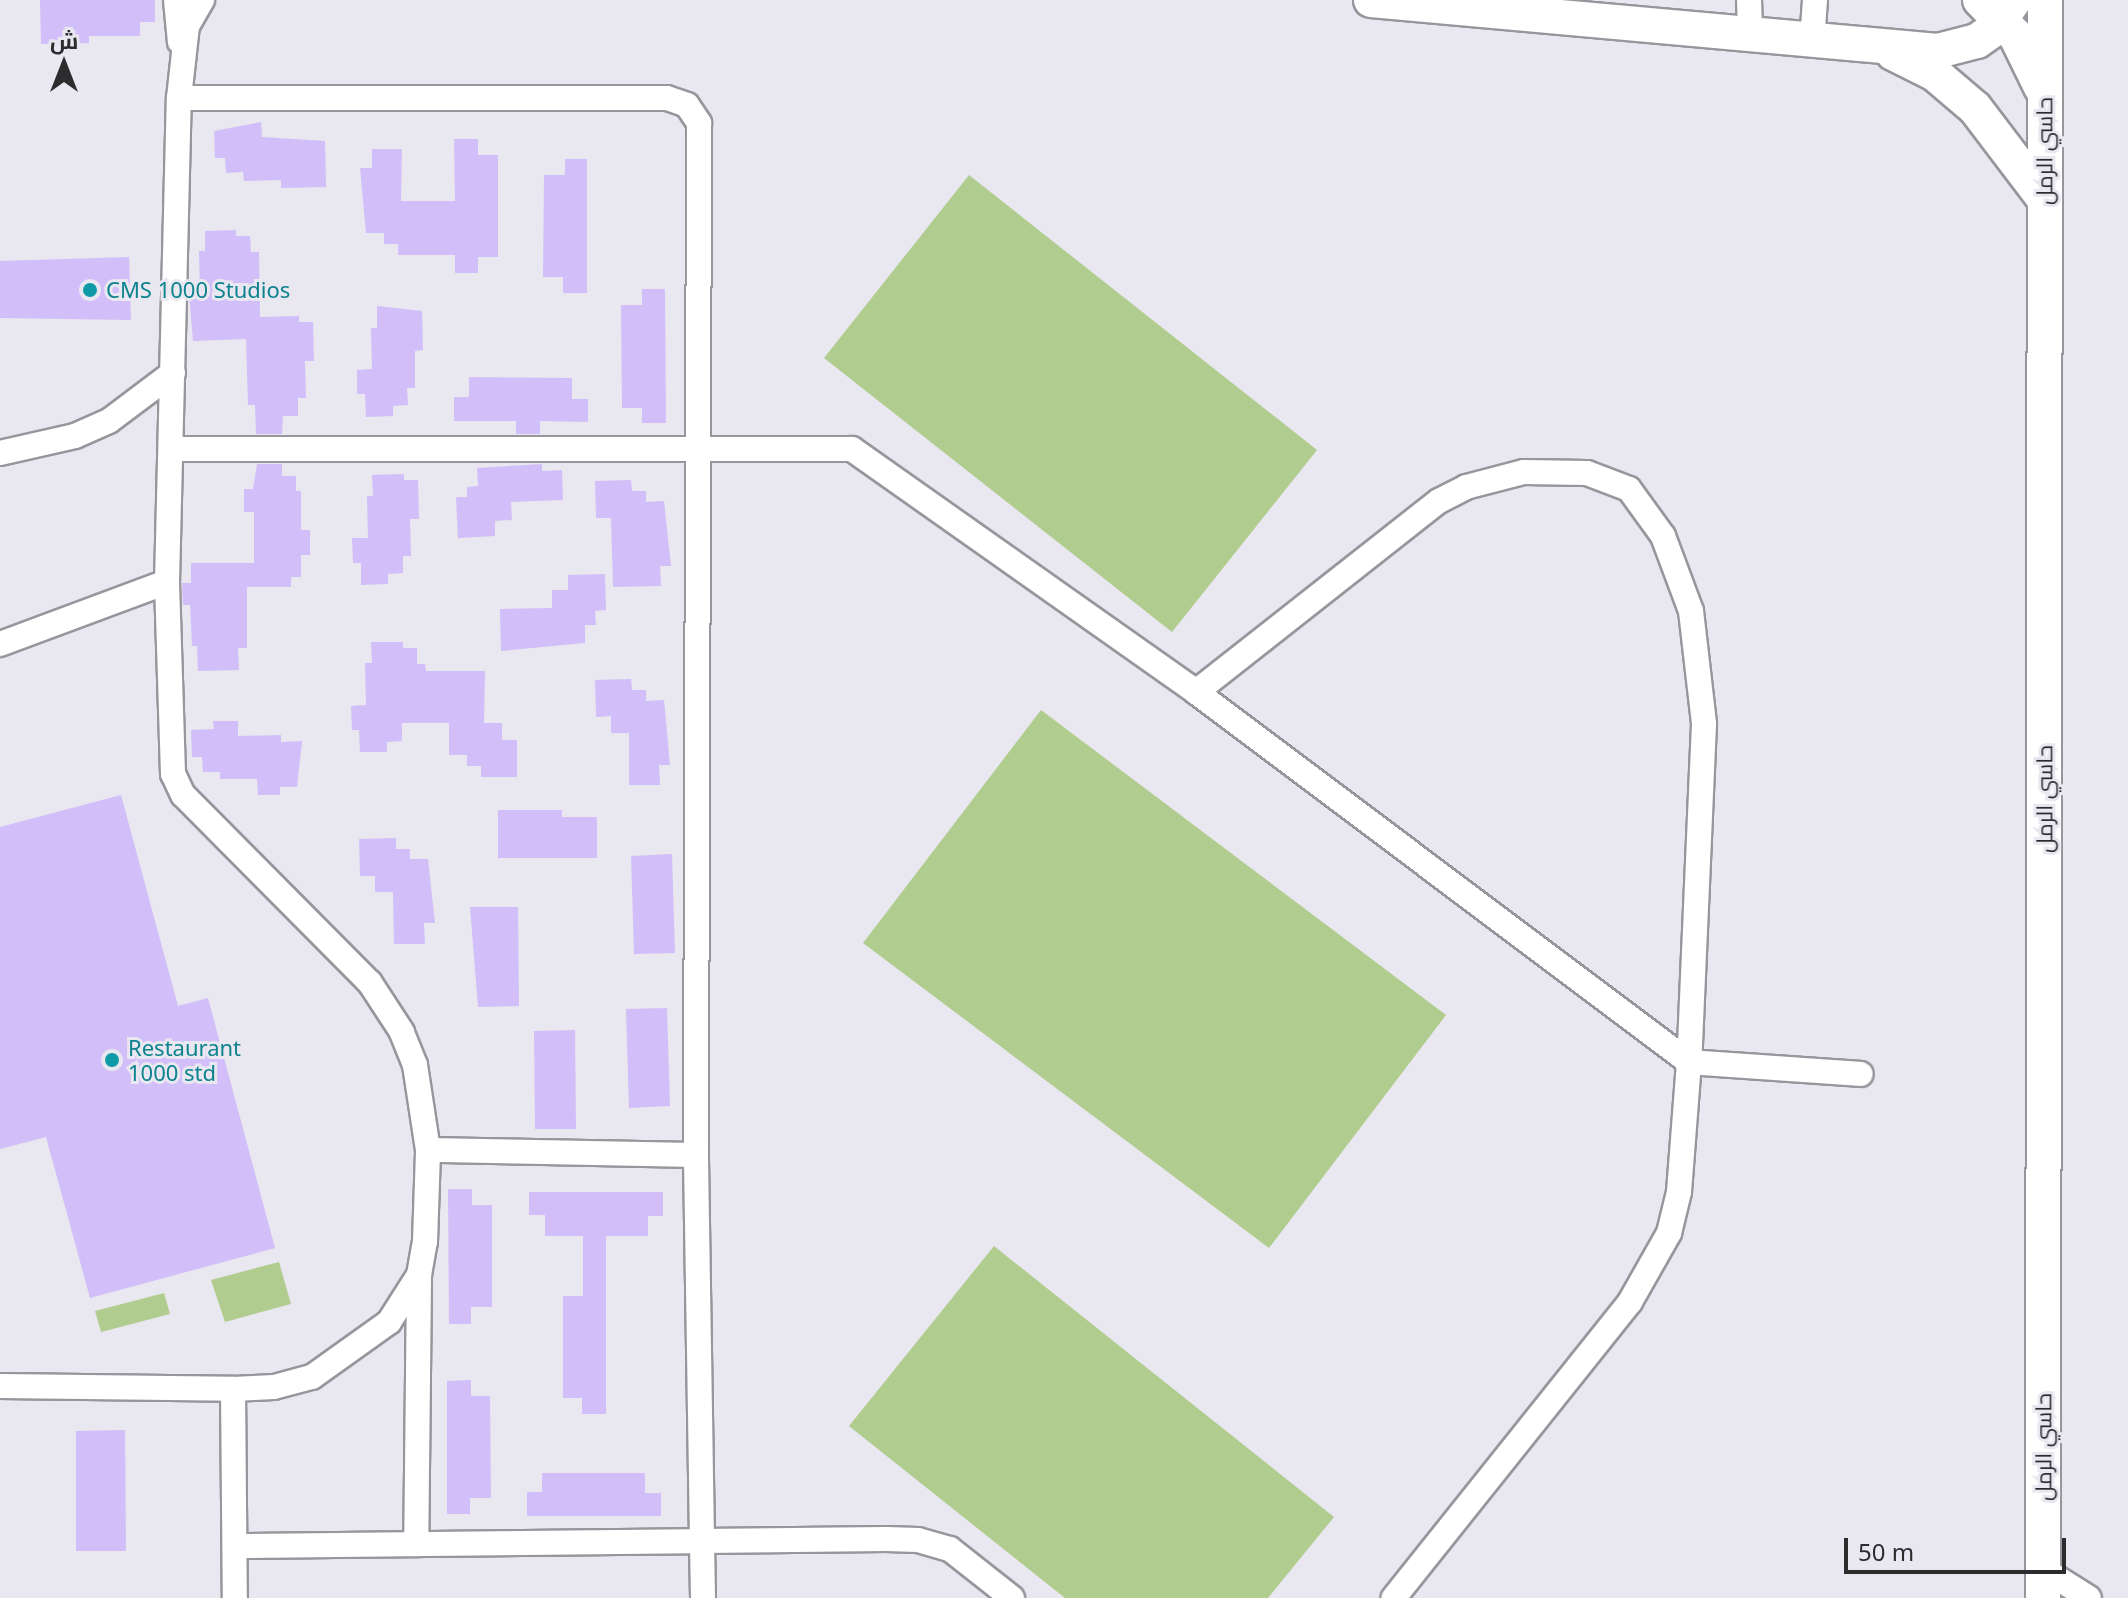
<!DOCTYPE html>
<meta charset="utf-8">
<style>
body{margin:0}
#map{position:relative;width:2128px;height:1598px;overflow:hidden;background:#e9e7ef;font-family:"Noto Sans",Cairo,sans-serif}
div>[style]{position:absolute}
.green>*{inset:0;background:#b1cc8f}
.building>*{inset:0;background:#d2bef8}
.roads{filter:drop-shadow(2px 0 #98969d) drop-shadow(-2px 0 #98969d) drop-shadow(0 2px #98969d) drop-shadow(0 -2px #98969d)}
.street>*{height:24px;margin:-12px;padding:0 12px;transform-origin:12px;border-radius:12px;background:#fff}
.secondary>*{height:34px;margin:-17px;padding:0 17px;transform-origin:17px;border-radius:17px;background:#fff}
.dots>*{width:22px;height:22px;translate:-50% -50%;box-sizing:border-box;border:4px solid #e9e7ef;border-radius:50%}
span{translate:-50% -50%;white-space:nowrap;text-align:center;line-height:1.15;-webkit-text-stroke:6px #e9e7ef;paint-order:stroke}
.street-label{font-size:22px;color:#2c2b2e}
.culture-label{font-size:22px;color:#0d838f}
.left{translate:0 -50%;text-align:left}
.north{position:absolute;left:24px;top:24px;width:80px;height:80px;-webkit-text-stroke:6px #e9e7ef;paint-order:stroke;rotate:0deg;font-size:22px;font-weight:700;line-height:32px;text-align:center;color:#2c2b2e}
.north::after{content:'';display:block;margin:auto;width:28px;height:36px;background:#2c2b2e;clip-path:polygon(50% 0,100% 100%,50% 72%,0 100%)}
.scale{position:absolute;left:1844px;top:1538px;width:222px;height:36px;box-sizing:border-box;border:4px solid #2c2b2e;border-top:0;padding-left:10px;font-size:24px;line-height:28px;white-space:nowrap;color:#2c2b2e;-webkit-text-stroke:6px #e9e7ef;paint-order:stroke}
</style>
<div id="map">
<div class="green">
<div style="clip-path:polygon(969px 175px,1317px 450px,1172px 632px,824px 358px)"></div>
<div style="clip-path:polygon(1041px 710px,1446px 1015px,1269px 1248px,863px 943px)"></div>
<div style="clip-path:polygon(994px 1246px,1334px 1517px,1268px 1598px,1065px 1598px,849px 1426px)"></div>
<div style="clip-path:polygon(279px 1262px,291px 1304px,225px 1322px,211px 1280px)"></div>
<div style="clip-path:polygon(164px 1293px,170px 1314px,101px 1332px,95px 1311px)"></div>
</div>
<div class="building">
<div style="clip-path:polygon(40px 0,155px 0,155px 22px,140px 22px,140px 36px,89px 36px,89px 43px,41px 44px)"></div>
<div style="clip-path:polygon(261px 122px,262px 137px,325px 141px,326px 187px,281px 188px,281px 180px,244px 181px,243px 172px,226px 173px,225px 158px,215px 158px,214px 131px)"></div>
<div style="clip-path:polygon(454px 139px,478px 139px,478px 155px,498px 155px,498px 257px,478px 257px,478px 273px,455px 273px,455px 255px,398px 255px,398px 244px,384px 244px,384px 233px,366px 233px,360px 168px,372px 168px,372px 149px,402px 149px,401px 201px,455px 201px)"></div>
<div style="clip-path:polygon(565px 159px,587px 159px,587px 293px,563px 293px,563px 277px,543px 277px,544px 175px,565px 175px)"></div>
<div style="clip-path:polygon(236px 230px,236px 236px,250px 236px,251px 252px,259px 252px,260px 317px,299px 316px,299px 322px,313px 322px,314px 361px,305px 361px,306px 398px,298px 398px,298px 416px,283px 416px,282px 434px,256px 434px,255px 405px,248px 405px,246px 339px,193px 341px,189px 294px,200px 293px,199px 251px,205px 251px,205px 231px)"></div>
<div style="clip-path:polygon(129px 257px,131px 320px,0 318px,0 261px)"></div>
<div style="clip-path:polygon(642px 289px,665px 289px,666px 423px,642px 423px,642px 408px,622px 408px,621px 305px,642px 305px)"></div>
<div style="clip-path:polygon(377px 306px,422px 311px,423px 350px,415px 351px,415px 388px,407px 388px,408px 405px,393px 406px,393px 416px,366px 417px,365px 394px,357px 394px,357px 370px,372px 369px,371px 328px,377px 328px)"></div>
<div style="clip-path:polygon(469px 377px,572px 378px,572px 399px,588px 399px,588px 422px,540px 421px,540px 434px,516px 434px,516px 421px,454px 421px,454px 397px,469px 397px)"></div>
<div style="clip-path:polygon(257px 464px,282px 464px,282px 476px,296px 476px,296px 491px,301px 491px,301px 530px,310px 530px,310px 555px,301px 555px,301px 577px,291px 577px,291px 587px,247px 587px,247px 648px,238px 648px,239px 670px,198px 671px,197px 646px,192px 646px,190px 605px,183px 605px,182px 583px,191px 583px,191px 563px,254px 563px,254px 512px,244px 512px,244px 489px,253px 489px)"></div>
<div style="clip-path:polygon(542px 464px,542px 471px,562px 470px,563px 500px,511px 502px,512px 520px,495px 521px,495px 536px,458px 538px,456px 497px,467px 497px,467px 487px,478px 486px,477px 468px)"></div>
<div style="clip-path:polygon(404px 474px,404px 480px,418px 480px,419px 519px,410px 519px,411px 556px,403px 556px,403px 573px,388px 574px,388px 584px,361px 585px,361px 563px,353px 563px,352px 538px,368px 538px,367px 496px,373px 496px,372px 475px)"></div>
<div style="clip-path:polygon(631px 480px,632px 491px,646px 491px,646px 502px,664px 501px,671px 566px,660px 566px,661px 586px,613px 587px,611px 518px,596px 518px,595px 481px)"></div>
<div style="clip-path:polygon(605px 574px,606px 610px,595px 611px,596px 625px,585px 625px,585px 643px,501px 651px,500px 609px,552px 608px,552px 590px,568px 590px,568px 575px)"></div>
<div style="clip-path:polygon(371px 642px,403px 642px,403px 648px,417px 648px,417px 664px,425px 664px,426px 671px,485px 671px,484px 723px,502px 723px,502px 740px,517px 740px,517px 777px,481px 777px,481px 766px,467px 766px,467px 755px,449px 755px,449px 723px,402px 723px,402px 741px,387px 742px,387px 752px,360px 752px,359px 730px,352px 730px,351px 706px,366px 705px,365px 663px,372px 663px)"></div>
<div style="clip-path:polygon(631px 679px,632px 690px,646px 690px,646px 701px,664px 700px,670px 765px,659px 765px,660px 785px,629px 785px,629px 733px,611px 733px,611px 716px,596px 717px,595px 680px)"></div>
<div style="clip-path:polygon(213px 721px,238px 721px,238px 736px,281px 735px,281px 742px,302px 741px,297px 787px,280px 787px,280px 795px,258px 795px,257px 779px,220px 779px,220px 772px,203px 772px,202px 757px,192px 757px,191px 730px,214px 729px)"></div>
<div style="clip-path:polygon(121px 795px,178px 1006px,208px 998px,275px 1248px,90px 1298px,46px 1137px,0 1149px,0 827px)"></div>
<div style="clip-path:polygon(498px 810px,562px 810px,562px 817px,597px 817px,597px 858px,498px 858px)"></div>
<div style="clip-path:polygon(396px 838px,396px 849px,410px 849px,410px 859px,428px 859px,435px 923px,424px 923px,425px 944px,394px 944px,393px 892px,375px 892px,375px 876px,360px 876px,359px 839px)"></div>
<div style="clip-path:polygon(672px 854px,675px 953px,634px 954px,631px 856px)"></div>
<div style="clip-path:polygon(470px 907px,518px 907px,519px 1006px,478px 1007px)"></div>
<div style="clip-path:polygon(667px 1008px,670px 1106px,629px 1108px,626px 1009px)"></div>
<div style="clip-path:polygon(575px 1030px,576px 1129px,535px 1129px,534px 1031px)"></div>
<div style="clip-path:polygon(448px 1189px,472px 1189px,472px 1205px,492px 1205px,492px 1307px,471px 1307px,471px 1324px,449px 1324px)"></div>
<div style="clip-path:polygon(529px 1192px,663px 1192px,663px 1216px,648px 1216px,648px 1236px,606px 1236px,606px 1414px,582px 1414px,582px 1398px,563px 1398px,563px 1296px,583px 1296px,583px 1236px,545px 1236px,545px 1215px,529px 1215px)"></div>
<div style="clip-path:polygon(471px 1380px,471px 1396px,490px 1396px,491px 1498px,470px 1498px,470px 1514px,447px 1514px,447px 1381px)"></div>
<div style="clip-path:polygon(125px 1430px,126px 1551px,76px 1551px,76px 1431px)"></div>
<div style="clip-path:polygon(542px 1473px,645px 1473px,645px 1493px,661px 1493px,661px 1516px,527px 1516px,527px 1492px,542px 1492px)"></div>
</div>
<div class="roads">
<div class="street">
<div style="left:176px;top:0;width:42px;rotate:84.6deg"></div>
<div style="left:1749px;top:0;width:35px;rotate:88deg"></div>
<div style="left:1812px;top:41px;width:41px;rotate:-85.8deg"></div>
<div style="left:179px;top:98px;width:488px"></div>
<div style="left:667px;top:98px;width:21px;rotate:19deg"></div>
<div style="left:687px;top:105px;width:22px;rotate:56deg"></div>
<div style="left:699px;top:123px;width:1032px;rotate:90.17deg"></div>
<div style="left:696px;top:1155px;width:268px;rotate:-178.9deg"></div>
<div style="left:171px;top:449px;width:681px"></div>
<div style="left:852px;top:449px;width:421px;rotate:35.2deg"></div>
<div style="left:1196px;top:692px;width:616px;rotate:36.89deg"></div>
<div style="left:1689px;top:1062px;width:172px;rotate:4deg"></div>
<div style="left:0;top:453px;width:77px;rotate:-12.8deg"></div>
<div style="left:75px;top:436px;width:37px;rotate:-24deg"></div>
<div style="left:109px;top:421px;width:80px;rotate:-36.9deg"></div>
<div style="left:0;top:644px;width:178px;rotate:-20.4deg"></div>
<div style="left:1196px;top:692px;width:309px;rotate:-38.2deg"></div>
<div style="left:1439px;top:501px;width:30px;rotate:-27deg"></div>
<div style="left:1466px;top:487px;width:60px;rotate:-14.5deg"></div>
<div style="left:1524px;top:472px;width:63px;rotate:0.9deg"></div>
<div style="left:1587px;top:473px;width:45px;rotate:20.9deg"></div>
<div style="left:1629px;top:489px;width:58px;rotate:54.1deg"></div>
<div style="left:1663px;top:536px;width:80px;rotate:69.5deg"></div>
<div style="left:1691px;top:611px;width:114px;rotate:83.4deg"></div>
<div style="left:1704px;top:724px;width:338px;rotate:92.5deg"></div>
<div style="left:1689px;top:1062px;width:130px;rotate:94.4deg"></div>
<div style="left:1679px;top:1192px;width:42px;rotate:103.7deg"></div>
<div style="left:1669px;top:1233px;width:79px;rotate:119.5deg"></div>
<div style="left:1630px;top:1302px;width:379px;rotate:128.6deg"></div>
<div style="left:419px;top:1279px;width:265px;rotate:90.6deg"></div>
<div style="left:416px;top:1544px;width:286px;rotate:-0.6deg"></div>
<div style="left:702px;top:1541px;width:386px;rotate:-90.9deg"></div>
<div style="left:0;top:1386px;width:233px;rotate:0.7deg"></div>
<div style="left:233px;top:1389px;width:41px;rotate:-2.8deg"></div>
<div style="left:274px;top:1387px;width:39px;rotate:-15deg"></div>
<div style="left:312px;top:1377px;width:95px;rotate:-35.5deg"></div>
<div style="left:389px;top:1322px;width:56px;rotate:-57.4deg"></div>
<div style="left:419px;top:1275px;width:34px;rotate:-80deg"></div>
<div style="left:425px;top:1242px;width:92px;rotate:-88.1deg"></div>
<div style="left:428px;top:1150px;width:86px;rotate:-98.7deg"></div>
<div style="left:415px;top:1065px;width:35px;rotate:-112deg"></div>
<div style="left:402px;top:1032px;width:59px;rotate:-123.1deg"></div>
<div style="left:370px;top:983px;width:265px;rotate:-134.8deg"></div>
<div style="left:183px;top:795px;width:23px;rotate:-115deg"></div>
<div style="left:173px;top:774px;width:192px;rotate:-91.8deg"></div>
<div style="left:167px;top:582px;width:484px;rotate:-88.6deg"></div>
<div style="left:179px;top:98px;width:72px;rotate:-83.7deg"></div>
<div style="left:187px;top:26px;width:30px;rotate:-60deg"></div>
<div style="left:233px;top:1389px;width:209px;rotate:89.5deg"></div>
<div style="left:236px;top:1546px;width:180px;rotate:-0.6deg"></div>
<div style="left:2043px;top:1569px;width:54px;rotate:32.2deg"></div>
<div style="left:703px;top:1598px;width:57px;rotate:-91deg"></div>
<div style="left:702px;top:1541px;width:184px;rotate:-0.6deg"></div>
<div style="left:886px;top:1539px;width:32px;rotate:2deg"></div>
<div style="left:918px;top:1540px;width:33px;rotate:16deg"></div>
<div style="left:950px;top:1549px;width:79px;rotate:38.3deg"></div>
</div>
<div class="secondary">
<div style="left:1371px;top:0;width:569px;rotate:5.14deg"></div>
<div style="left:1938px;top:51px;width:40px;rotate:-14.4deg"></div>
<div style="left:1977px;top:41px;width:21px;rotate:-35deg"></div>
<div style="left:1994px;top:29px;width:35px;rotate:-55deg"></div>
<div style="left:1980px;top:0;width:51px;rotate:45deg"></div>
<div style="left:2016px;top:36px;width:57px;rotate:63.9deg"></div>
<div style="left:1893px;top:53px;width:47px;rotate:26.6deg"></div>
<div style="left:1935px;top:74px;width:52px;rotate:40.4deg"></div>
<div style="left:1975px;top:108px;width:114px;rotate:52.8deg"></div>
<div style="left:2043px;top:1598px;width:1598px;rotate:-89.93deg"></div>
</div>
</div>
<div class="dots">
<div style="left:90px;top:290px;background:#0f9aa8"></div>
<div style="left:112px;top:1060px;background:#0f9aa8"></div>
</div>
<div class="street-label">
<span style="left:2044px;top:151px;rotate:-90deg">حاسي الرمل</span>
<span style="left:2044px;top:799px;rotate:-90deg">حاسي الرمل</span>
<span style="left:2043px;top:1447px;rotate:-90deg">حاسي الرمل</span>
</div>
<div class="culture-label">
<span class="left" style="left:106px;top:290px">CMS 1000 Studios</span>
<span class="left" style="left:128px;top:1060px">Restaurant<br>1000 std</span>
</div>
<div class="north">ش</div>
<div class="scale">50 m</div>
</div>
